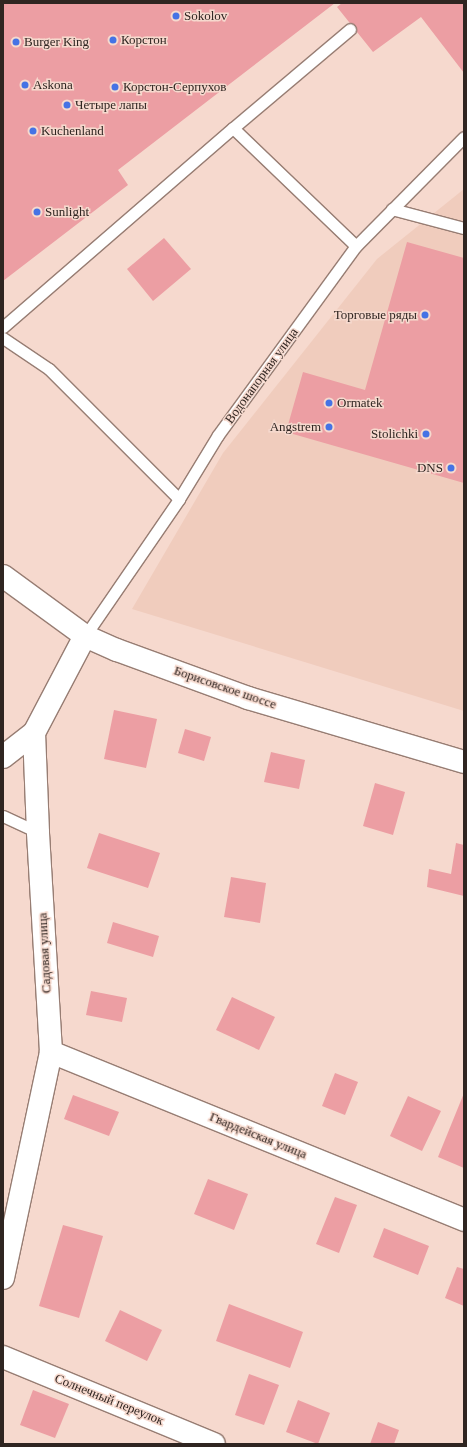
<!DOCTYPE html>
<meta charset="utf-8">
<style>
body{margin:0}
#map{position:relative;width:467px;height:1447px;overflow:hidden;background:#f6d9ce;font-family:"Times New Roman",serif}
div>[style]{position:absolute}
.built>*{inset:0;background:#f0ccbd}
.building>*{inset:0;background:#ec9ea3}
.roads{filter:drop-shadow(1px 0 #977d73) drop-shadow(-1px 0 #977d73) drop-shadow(0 1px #977d73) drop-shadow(0 -1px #977d73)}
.lane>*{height:11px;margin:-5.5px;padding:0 5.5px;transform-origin:5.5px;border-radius:5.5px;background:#fff}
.street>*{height:22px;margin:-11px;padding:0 11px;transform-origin:11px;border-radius:11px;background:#fff}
.primary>*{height:22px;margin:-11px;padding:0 11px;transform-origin:11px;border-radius:11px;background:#fff}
.dots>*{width:11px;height:11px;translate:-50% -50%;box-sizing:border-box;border:2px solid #f6d9ce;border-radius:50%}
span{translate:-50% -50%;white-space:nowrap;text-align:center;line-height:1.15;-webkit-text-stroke:3px #f6d9ce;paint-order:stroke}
.poi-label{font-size:13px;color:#2f2521}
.left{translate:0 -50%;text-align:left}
.right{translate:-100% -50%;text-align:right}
.street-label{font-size:13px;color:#2f2521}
.frame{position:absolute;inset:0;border:4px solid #2f2521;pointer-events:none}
</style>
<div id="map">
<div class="built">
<div style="clip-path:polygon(464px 189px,464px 711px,132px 609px,223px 453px,377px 259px)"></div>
</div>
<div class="building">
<div style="clip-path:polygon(3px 3px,335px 3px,118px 170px,128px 185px,3px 281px)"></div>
<div style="clip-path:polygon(342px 3px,464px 3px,464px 73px,421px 17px,373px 52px,337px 7px)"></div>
<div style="clip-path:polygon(164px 238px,191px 269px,153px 301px,127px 269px)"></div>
<div style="clip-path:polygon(407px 242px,464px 258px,464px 483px,286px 432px,303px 372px,365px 390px)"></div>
<div style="clip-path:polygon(114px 710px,157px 719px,146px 768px,104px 759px)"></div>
<div style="clip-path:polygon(185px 729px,211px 737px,204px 761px,178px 753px)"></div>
<div style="clip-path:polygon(271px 752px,305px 760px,299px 789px,264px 782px)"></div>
<div style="clip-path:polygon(375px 783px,405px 792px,393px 835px,363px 826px)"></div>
<div style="clip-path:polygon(99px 833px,160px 853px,148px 888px,87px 868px)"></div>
<div style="clip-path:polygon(456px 843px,464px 845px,464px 896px,427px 887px,429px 869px,451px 874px)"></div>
<div style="clip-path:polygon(231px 877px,266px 883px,260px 923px,224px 917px)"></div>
<div style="clip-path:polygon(113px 922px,159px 936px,153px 957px,107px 943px)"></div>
<div style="clip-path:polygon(91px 991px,127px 998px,122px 1022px,86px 1015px)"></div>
<div style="clip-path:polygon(232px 997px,275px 1017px,259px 1050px,216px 1030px)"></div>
<div style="clip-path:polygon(335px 1073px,358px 1082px,345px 1115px,322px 1106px)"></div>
<div style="clip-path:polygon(464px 1093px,464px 1168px,438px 1157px)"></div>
<div style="clip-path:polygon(73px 1095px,119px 1112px,109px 1136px,64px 1119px)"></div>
<div style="clip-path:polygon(408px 1096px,441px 1111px,422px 1151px,390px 1136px)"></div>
<div style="clip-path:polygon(208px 1179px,248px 1194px,234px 1230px,194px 1214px)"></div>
<div style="clip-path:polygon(335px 1197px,357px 1205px,339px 1253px,316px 1244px)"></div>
<div style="clip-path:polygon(63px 1225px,103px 1236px,79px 1318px,39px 1306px)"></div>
<div style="clip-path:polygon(384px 1228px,429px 1246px,418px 1275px,373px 1257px)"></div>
<div style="clip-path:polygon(457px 1267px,464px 1269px,464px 1306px,445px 1298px)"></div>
<div style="clip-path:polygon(229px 1304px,303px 1332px,290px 1368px,216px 1341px)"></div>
<div style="clip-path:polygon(120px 1310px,162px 1330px,147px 1361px,105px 1341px)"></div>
<div style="clip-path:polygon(249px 1374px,279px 1385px,264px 1425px,235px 1415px)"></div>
<div style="clip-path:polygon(33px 1390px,69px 1404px,55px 1438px,20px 1425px)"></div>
<div style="clip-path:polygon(298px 1400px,330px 1413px,318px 1444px,286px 1432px)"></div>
<div style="clip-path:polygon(378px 1422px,399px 1430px,394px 1444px,370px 1444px)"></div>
</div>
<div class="roads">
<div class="lane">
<div style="left:233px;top:128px;width:153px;rotate:-40.2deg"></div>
<div style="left:392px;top:209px;width:74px;rotate:14.8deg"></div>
<div style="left:3px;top:327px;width:304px;rotate:-40.9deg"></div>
<div style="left:233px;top:128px;width:170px;rotate:43.8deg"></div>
<div style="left:3px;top:338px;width:55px;rotate:34deg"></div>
<div style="left:49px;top:369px;width:184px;rotate:45deg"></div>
<div style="left:85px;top:636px;width:166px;rotate:-55.5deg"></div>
<div style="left:179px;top:499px;width:75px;rotate:-58.6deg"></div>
<div style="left:218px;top:435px;width:234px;rotate:-53.9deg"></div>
<div style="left:356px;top:246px;width:153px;rotate:-45.3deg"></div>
<div style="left:3px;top:816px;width:38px;rotate:25deg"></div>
</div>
<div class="street">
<div style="left:3px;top:757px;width:39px;rotate:-38deg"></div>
<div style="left:51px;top:1052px;width:446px;rotate:22.1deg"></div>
<div style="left:3px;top:1278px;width:231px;rotate:-78deg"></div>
<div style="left:51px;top:1052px;width:220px;rotate:-93.4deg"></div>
<div style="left:38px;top:832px;width:99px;rotate:-92.3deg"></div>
<div style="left:34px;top:733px;width:110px;rotate:-62.3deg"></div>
<div style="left:3px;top:1357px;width:228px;rotate:22.4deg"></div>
</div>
<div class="primary">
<div style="left:3px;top:576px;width:102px;rotate:36.2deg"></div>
<div style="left:85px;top:636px;width:35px;rotate:24deg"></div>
<div style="left:117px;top:650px;width:140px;rotate:20.1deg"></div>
<div style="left:248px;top:698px;width:225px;rotate:16.5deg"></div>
</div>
</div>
<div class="dots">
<div style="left:176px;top:16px;background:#4573e5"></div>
<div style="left:113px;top:40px;background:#4573e5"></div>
<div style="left:16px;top:42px;background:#4573e5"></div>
<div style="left:25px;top:85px;background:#4573e5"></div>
<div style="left:115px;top:87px;background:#4573e5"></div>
<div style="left:67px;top:105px;background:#4573e5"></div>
<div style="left:33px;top:131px;background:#4573e5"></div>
<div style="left:37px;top:212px;background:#4573e5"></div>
<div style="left:425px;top:315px;background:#4573e5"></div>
<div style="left:329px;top:403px;background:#4573e5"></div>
<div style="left:329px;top:427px;background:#4573e5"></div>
<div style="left:426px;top:434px;background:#4573e5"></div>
<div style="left:451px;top:468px;background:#4573e5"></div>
</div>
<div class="poi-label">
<span class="left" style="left:184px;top:16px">Sokolov</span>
<span class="left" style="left:121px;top:40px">Корстон</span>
<span class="left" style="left:24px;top:42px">Burger King</span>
<span class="left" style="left:33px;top:85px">Askona</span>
<span class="left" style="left:123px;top:87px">Корстон-Серпухов</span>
<span class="left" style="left:75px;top:105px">Четыре лапы</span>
<span class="left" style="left:41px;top:131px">Kuchenland</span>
<span class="left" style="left:45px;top:212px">Sunlight</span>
<span class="right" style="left:417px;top:315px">Торговые ряды</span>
<span class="left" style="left:337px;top:403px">Ormatek</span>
<span class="right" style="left:321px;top:427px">Angstrem</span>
<span class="right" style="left:418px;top:434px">Stolichki</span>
<span class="right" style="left:443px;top:468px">DNS</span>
</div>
<div class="street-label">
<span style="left:262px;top:376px;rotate:-54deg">Водонапорная улица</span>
<span style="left:225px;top:688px;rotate:19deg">Борисовское шоссе</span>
<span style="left:45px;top:953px;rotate:-93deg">Садовая улица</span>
<span style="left:258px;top:1136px;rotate:22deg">Гвардейская улица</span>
<span style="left:109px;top:1400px;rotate:22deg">Солнечный переулок</span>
</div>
<div class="frame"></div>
</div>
